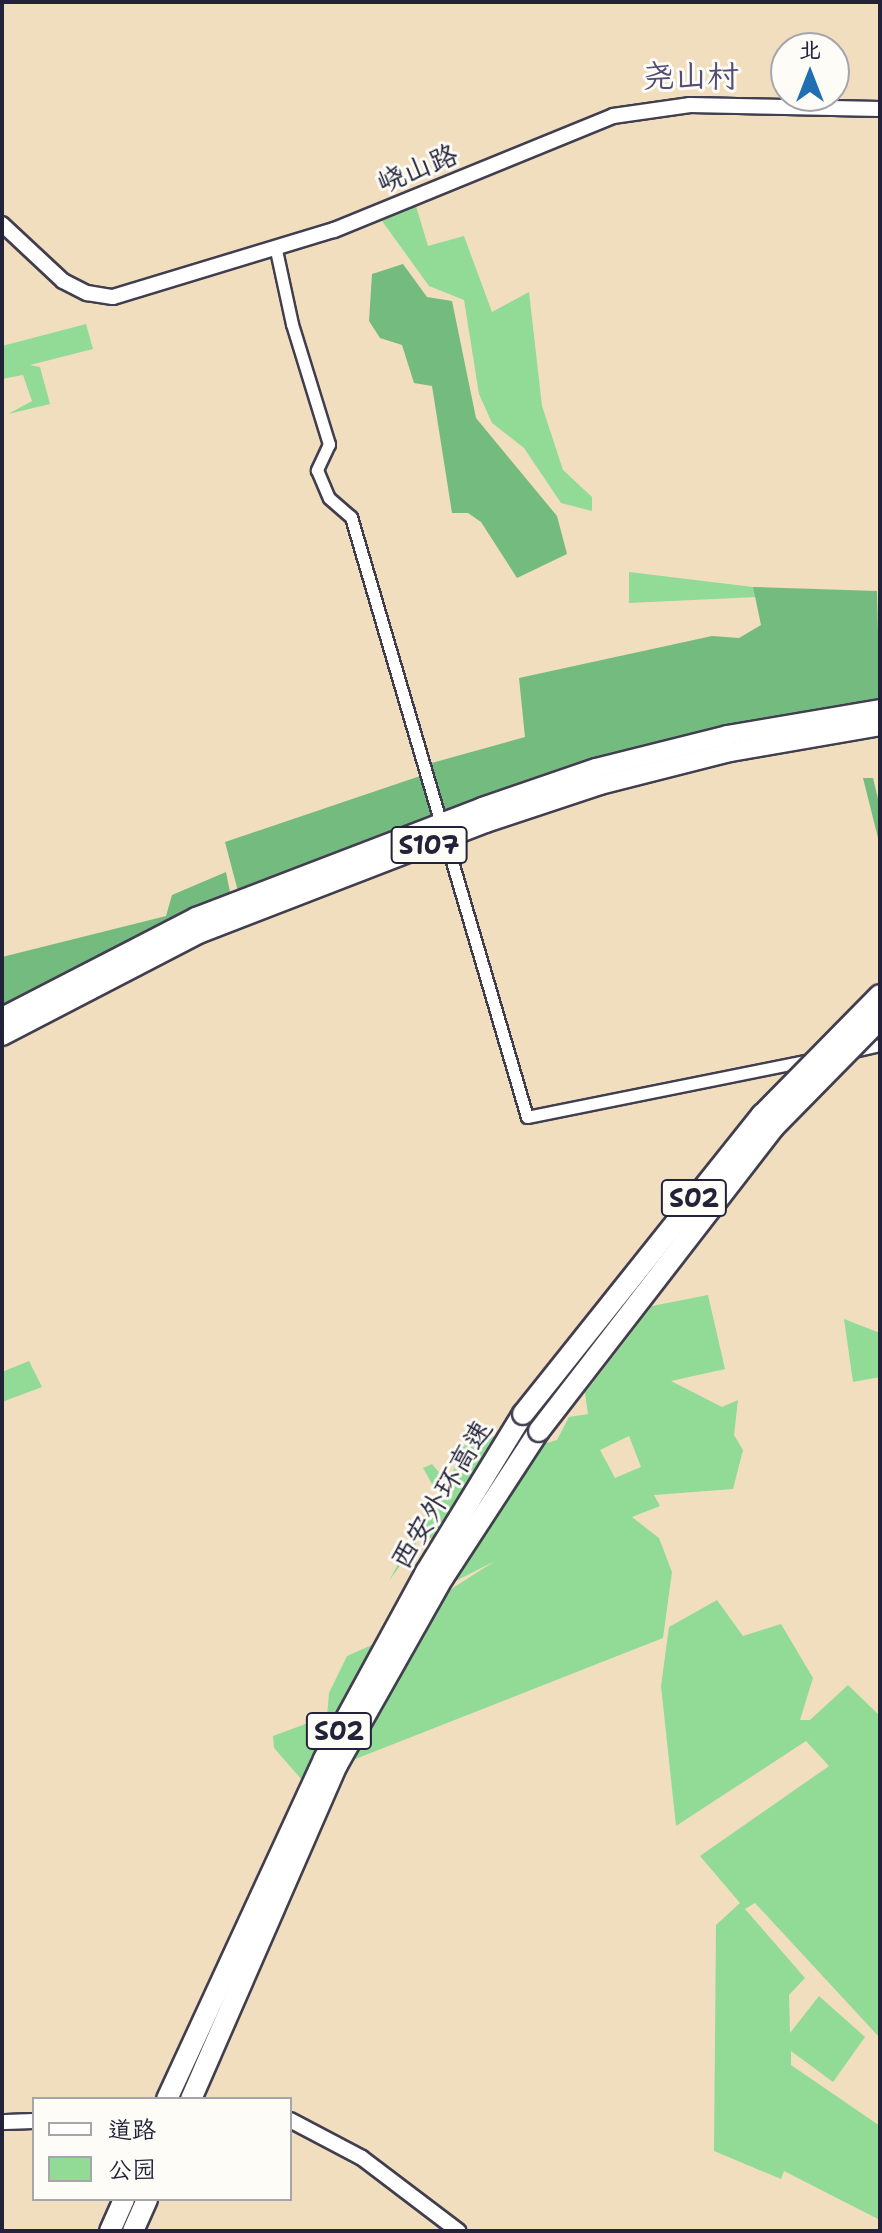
<!DOCTYPE html>
<meta charset="utf-8">
<style>
body{margin:0}
#map{position:relative;width:882px;height:2233px;overflow:hidden;background:#f1debf;font-family:"Shantell Sans","LXGW WenKai TC",sans-serif}
div>[style]{position:absolute}
.green>*{inset:0;background:#91db97}
.forest>*{inset:0;background:#74bb80}
.roads{filter:drop-shadow(2px 0 #413e4f) drop-shadow(-2px 0 #413e4f) drop-shadow(0 2px #413e4f) drop-shadow(0 -2px #413e4f)}
.minor>*{height:11px;margin:-5.5px;padding:0 5.5px;transform-origin:5.5px;border-radius:5.5px;background:#fff}
.tertiary>*{height:14px;margin:-7px;padding:0 7px;transform-origin:7px;border-radius:7px;background:#fff}
.trunk>*{height:18px;margin:-9px;padding:0 9px;transform-origin:9px;border-radius:9px;background:#fff}
.motorway>*{height:20px;margin:-10px;padding:0 10px;transform-origin:10px;border-radius:10px;background:#fff}
.bridges{filter:drop-shadow(2px 0 #413e4f) drop-shadow(-2px 0 #413e4f) drop-shadow(0 2px #413e4f) drop-shadow(0 -2px #413e4f)}
.motorway-bridge>*{height:20px;margin:-10px;padding:0 10px;transform-origin:10px;border-radius:10px;background:#fff}
span{translate:-50% -50%;white-space:nowrap;text-align:center;line-height:1.15;-webkit-text-stroke:6px #fdfcf7;paint-order:stroke}
.shield-label span{padding:2px 6px;background:#fdfcf7;border:2px solid;border-radius:6px;-webkit-text-stroke-width:0}
.shield-label{font-size:26px;color:#22223b;font-weight:700}
.street-label{font-size:28px;color:#22223b}
.quarter-label{font-size:32px;color:#544c74}
.frame{position:absolute;inset:0;border:4px solid #22223b;pointer-events:none}
.legend{position:absolute;left:32px;top:2097px;width:260px;height:104px;box-sizing:border-box;background:#fdfcf7;border:2px solid #a5a5ac;margin:0;padding:10px 14px;list-style:none;font-size:24px;color:#22223b}
.legend li{display:flex;align-items:center;gap:16px;height:40px}
.legend b{width:40px;border:2px solid #a5a5ac}
.north{position:absolute;left:770px;top:32px;width:80px;height:80px;box-sizing:border-box;background:#fdfcf7;border:2px solid #a5a5ac;border-radius:50%;rotate:0deg;font-size:22px;font-weight:700;line-height:32px;text-align:center;color:#22223b}
.north::after{content:'';display:block;margin:auto;width:28px;height:36px;background:#1f6fb2;clip-path:polygon(50% 0,100% 100%,50% 72%,0 100%)}
</style>
<div id="map">
<div class="green">
<div style="clip-path:polygon(416px 206px,428px 246px,464px 236px,492px 312px,529px 292px,542px 406px,563px 470px,592px 497px,592px 511px,561px 503px,524px 448px,492px 423px,479px 394px,464px 300px,429px 286px,382px 221px)"></div>
<div style="clip-path:polygon(86px 324px,93px 349px,30px 365px,40px 367px,50px 404px,8px 414px,32px 401px,23px 375px,2px 379px,2px 346px)"></div>
<div style="clip-path:polygon(629px 572px,753px 587px,757px 597px,629px 603px)"></div>
<div style="clip-path:polygon(evenodd,708px 1295px,725px 1369px,671px 1381px,722px 1407px,738px 1400px,734px 1435px,743px 1450px,733px 1489px,654px 1495px,660px 1506px,632px 1517px,659px 1538px,672px 1572px,663px 1638px,302px 1780px,274px 1748px,273px 1736px,327px 1716px,329px 1693px,347px 1656px,372px 1645px,400px 1660px,434px 1600px,495px 1561px,440px 1589px,459px 1554px,423px 1534px,389px 1581px,425px 1514px,441px 1500px,423px 1468px,432px 1464px,448px 1483px,457px 1461px,451px 1450px,523px 1427px,547px 1443px,557px 1440px,569px 1417px,588px 1414px,585px 1393px,652px 1306px,708px 1295px,629px 1436px,641px 1467px,615px 1478px,600px 1450px,629px 1436px)"></div>
<div style="clip-path:polygon(844px 1319px,880px 1333px,880px 1377px,853px 1382px)"></div>
<div style="clip-path:polygon(29px 1361px,42px 1387px,2px 1402px,2px 1372px)"></div>
<div style="clip-path:polygon(717px 1600px,743px 1636px,781px 1624px,813px 1678px,800px 1720px,810px 1720px,848px 1685px,880px 1716px,880px 2038px,755px 1903px,745px 1909px,805px 1978px,789px 1995px,790px 2033px,819px 1996px,865px 2037px,833px 2082px,791px 2051px,791px 2065px,880px 2126px,880px 2220px,784px 2171px,781px 2179px,714px 2151px,716px 1925px,740px 1903px,700px 1856px,829px 1766px,806px 1741px,676px 1826px,661px 1686px,669px 1627px)"></div>
</div>
<div class="forest">
<div style="clip-path:polygon(403px 264px,427px 297px,452px 301px,476px 418px,557px 516px,567px 554px,517px 578px,481px 522px,468px 513px,452px 513px,432px 386px,414px 383px,402px 345px,380px 338px,369px 321px,372px 274px)"></div>
<div style="clip-path:polygon(753px 587px,877px 591px,880px 712px,448px 817px,428px 764px,525px 737px,519px 678px,712px 636px,739px 638px,761px 625px)"></div>
<div style="clip-path:polygon(426px 774px,439px 821px,240px 899px,225px 842px)"></div>
<div style="clip-path:polygon(863px 778px,873px 778px,880px 807px,880px 846px)"></div>
<div style="clip-path:polygon(226px 872px,232px 902px,2px 1017px,2px 957px,166px 916px,172px 895px)"></div>
</div>
<div class="roads">
<div class="minor">
<div style="left:276px;top:250px;width:76px;rotate:77.8deg"></div>
<div style="left:292px;top:324px;width:126px;rotate:72.9deg"></div>
<div style="left:329px;top:444px;width:29px;rotate:115deg"></div>
<div style="left:317px;top:470px;width:30px;rotate:67deg"></div>
<div style="left:329px;top:498px;width:29px;rotate:41deg"></div>
<div style="left:351px;top:517px;width:625px;rotate:73.65deg"></div>
<div style="left:527px;top:1117px;width:293px;rotate:-11.4deg"></div>
<div style="left:854px;top:1051px;width:27px;rotate:-13deg"></div>
</div>
<div class="tertiary">
<div style="left:2px;top:224px;width:83px;rotate:43.1deg"></div>
<div style="left:63px;top:281px;width:27px;rotate:27deg"></div>
<div style="left:87px;top:293px;width:26px;rotate:9deg"></div>
<div style="left:113px;top:297px;width:231px;rotate:-16.9deg"></div>
<div style="left:334px;top:230px;width:301px;rotate:-22.2deg"></div>
<div style="left:613px;top:116px;width:78px;rotate:-8.1deg"></div>
<div style="left:690px;top:105px;width:190px;rotate:1.2deg"></div>
<div style="left:290px;top:2120px;width:81px;rotate:27.8deg"></div>
<div style="left:362px;top:2158px;width:121px;rotate:37.2deg"></div>
<div style="left:2px;top:2122px;width:32px;rotate:-2deg"></div>
</div>
<div class="trunk">
<div style="left:2px;top:1017px;width:218px;rotate:-27.3deg"></div>
<div style="left:196px;top:917px;width:306px;rotate:-21deg"></div>
<div style="left:482px;top:807px;width:120px;rotate:-18.9deg"></div>
<div style="left:596px;top:768px;width:135px;rotate:-14.1deg"></div>
<div style="left:727px;top:735px;width:155px;rotate:-9.6deg"></div>
<div style="left:2px;top:1036px;width:224px;rotate:-27.4deg"></div>
<div style="left:201px;top:933px;width:305px;rotate:-21.1deg"></div>
<div style="left:486px;top:823px;width:120px;rotate:-18.4deg"></div>
<div style="left:600px;top:785px;width:134px;rotate:-14.2deg"></div>
<div style="left:730px;top:752px;width:152px;rotate:-9.8deg"></div>
</div>
<div class="motorway">
<div style="left:167px;top:2099px;width:374px;rotate:-65.2deg"></div>
<div style="left:324px;top:1759px;width:213px;rotate:-61.4deg"></div>
<div style="left:426px;top:1572px;width:185px;rotate:-58.5deg"></div>
<div style="left:191px;top:2099px;width:365px;rotate:-66.4deg"></div>
<div style="left:337px;top:1765px;width:215px;rotate:-60.5deg"></div>
<div style="left:443px;top:1578px;width:176px;rotate:-56.9deg"></div>
<div style="left:110px;top:2231px;width:35px;rotate:-66deg"></div>
<div style="left:133px;top:2231px;width:35px;rotate:-66deg"></div>
</div>
</div>
<div class="bridges">
<div class="motorway-bridge">
<div style="left:523px;top:1414px;width:383px;rotate:-51.4deg"></div>
<div style="left:762px;top:1115px;width:168px;rotate:-45.5deg"></div>
<div style="left:539px;top:1431px;width:383px;rotate:-52.3deg"></div>
<div style="left:773px;top:1128px;width:153px;rotate:-45.5deg"></div>
</div>
</div>
<div class="shield-label">
<span style="left:429px;top:845px">S107</span>
<span style="left:694px;top:1198px">S02</span>
<span style="left:339px;top:1731px">S02</span>
</div>
<div class="street-label">
<span style="left:417px;top:168px;rotate:-22deg">峣山路</span>
<span style="left:441px;top:1494px;rotate:-59deg">西安外环高速</span>
</div>
<div class="quarter-label">
<span style="left:691px;top:76px">尧山村</span>
</div>
<div class="frame"></div>
<ul class="legend">
<li><b style="height:10px;background:#fff"></b>道路</li>
<li><b style="height:22px;background:#91db97"></b>公园</li>
</ul>
<div class="north">北</div>
</div>
